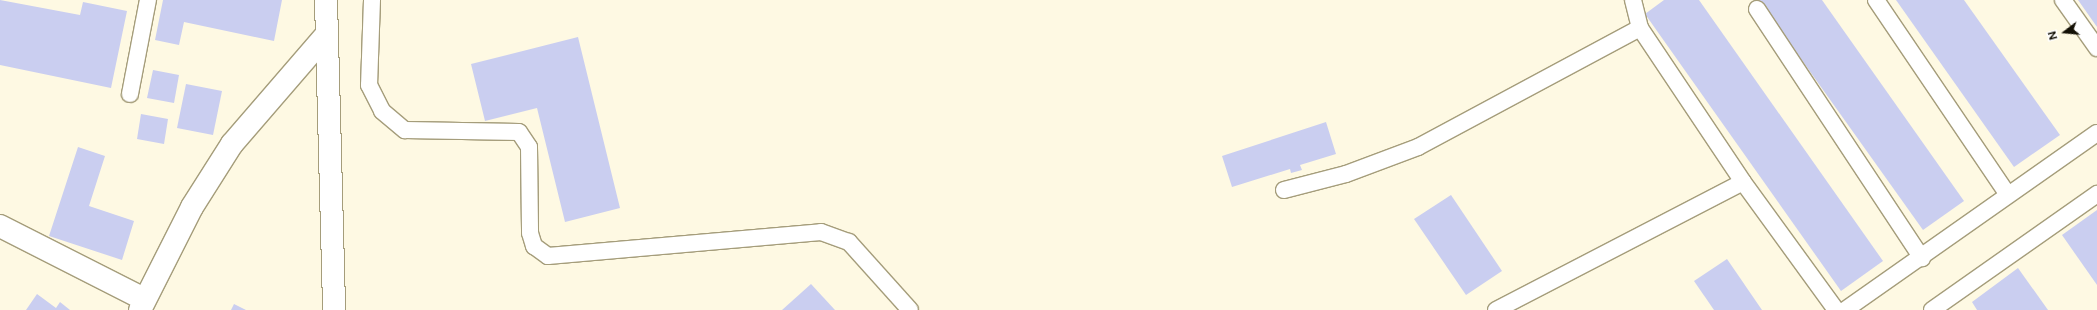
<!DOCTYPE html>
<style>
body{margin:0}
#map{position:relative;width:2097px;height:310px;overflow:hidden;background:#fef9e3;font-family:Figtree,sans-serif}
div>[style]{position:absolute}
.building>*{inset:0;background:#cacef0}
.roads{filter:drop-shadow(1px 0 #a59d7b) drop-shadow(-1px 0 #a59d7b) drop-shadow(0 1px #a59d7b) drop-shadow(0 -1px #a59d7b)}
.lane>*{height:16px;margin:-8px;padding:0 8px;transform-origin:8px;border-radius:8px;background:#fff}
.street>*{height:22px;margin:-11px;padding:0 11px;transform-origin:11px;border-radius:11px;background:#fff}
span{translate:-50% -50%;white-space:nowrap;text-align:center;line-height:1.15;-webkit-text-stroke:3.5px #fff;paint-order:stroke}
.north{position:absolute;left:2045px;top:12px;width:40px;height:40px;-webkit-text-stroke:3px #fff;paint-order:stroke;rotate:254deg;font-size:11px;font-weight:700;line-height:16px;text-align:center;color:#131005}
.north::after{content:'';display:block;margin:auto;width:14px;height:18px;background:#131005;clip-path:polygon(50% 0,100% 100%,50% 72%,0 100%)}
</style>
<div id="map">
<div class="building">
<div style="clip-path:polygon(0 0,80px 15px,83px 2px,127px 11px,111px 88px,0 65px)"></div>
<div style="clip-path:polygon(163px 0,282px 0,274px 41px,184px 22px,179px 45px,155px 40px)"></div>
<div style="clip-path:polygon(1664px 0,1699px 0,1883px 261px,1841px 291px,1645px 14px)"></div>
<div style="clip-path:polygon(1759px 0,1822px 0,1964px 201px,1923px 230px)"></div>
<div style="clip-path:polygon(1896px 0,1964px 0,2060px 135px,2014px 167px)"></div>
<div style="clip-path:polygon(2078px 0,2097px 0,2097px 27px)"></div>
<div style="clip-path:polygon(578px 37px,620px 208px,565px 222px,537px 108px,485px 121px,471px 64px)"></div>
<div style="clip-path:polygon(153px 70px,179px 75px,174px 103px,147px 98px)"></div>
<div style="clip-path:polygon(186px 84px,222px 91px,213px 135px,177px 128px)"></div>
<div style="clip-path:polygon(141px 114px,168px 119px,164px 144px,137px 139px)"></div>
<div style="clip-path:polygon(1326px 122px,1336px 154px,1300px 165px,1302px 170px,1291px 173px,1290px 169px,1232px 187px,1222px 156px)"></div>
<div style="clip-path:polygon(78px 147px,105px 156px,89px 206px,134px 221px,122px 260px,49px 236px)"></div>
<div style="clip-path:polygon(1451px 195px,1502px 271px,1466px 295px,1414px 219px)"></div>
<div style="clip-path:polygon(2097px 210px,2097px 285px,2062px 235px)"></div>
<div style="clip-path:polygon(1727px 259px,1762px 310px,1714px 310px,1694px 281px)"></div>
<div style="clip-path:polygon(2018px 268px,2048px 310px,1977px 310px,1972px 302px)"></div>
<div style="clip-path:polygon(811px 284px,835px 310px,782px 310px)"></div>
<div style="clip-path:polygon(37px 294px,56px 308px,60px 302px,70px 310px,26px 310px)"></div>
<div style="clip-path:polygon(234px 304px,246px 310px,231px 310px)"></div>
</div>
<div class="roads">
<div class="lane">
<div style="left:372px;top:0;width:85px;rotate:92deg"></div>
<div style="left:369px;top:85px;width:29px;rotate:63deg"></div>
<div style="left:382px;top:111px;width:30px;rotate:40deg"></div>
<div style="left:405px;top:130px;width:114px;rotate:1deg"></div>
<div style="left:519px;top:132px;width:18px;rotate:56deg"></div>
<div style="left:529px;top:147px;width:86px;rotate:89.3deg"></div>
<div style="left:530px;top:233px;width:14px;rotate:73deg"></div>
<div style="left:534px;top:246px;width:17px;rotate:36deg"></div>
<div style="left:548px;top:256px;width:274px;rotate:-5deg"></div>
<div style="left:821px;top:232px;width:30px;rotate:20deg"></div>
<div style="left:849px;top:242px;width:91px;rotate:48.1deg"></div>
<div style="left:1633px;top:0;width:29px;rotate:76deg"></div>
<div style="left:1876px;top:0;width:235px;rotate:55.9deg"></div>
<div style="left:2063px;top:0;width:59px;rotate:54.7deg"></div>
<div style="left:1757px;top:9px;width:299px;rotate:56.5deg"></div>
<div style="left:130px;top:94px;width:96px;rotate:-79.2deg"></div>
<div style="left:1284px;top:190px;width:64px;rotate:-14.5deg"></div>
<div style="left:1346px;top:174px;width:77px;rotate:-20.6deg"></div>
<div style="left:1418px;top:147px;width:252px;rotate:-28.2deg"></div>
<div style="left:1640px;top:28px;width:185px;rotate:56.2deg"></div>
<div style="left:1743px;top:182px;width:158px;rotate:54deg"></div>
<div style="left:1496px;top:310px;width:278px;rotate:-27.4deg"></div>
<div style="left:1845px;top:310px;width:308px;rotate:-35.1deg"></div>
<div style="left:1932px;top:310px;width:202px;rotate:-35.1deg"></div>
</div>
<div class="street">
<div style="left:326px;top:0;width:310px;rotate:88.5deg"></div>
<div style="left:0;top:226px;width:161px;rotate:26.9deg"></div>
<div style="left:140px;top:310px;width:115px;rotate:-63.2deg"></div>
<div style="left:192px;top:207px;width:75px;rotate:-57.6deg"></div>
<div style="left:232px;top:144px;width:144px;rotate:-49.2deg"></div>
</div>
</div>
<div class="north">N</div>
</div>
